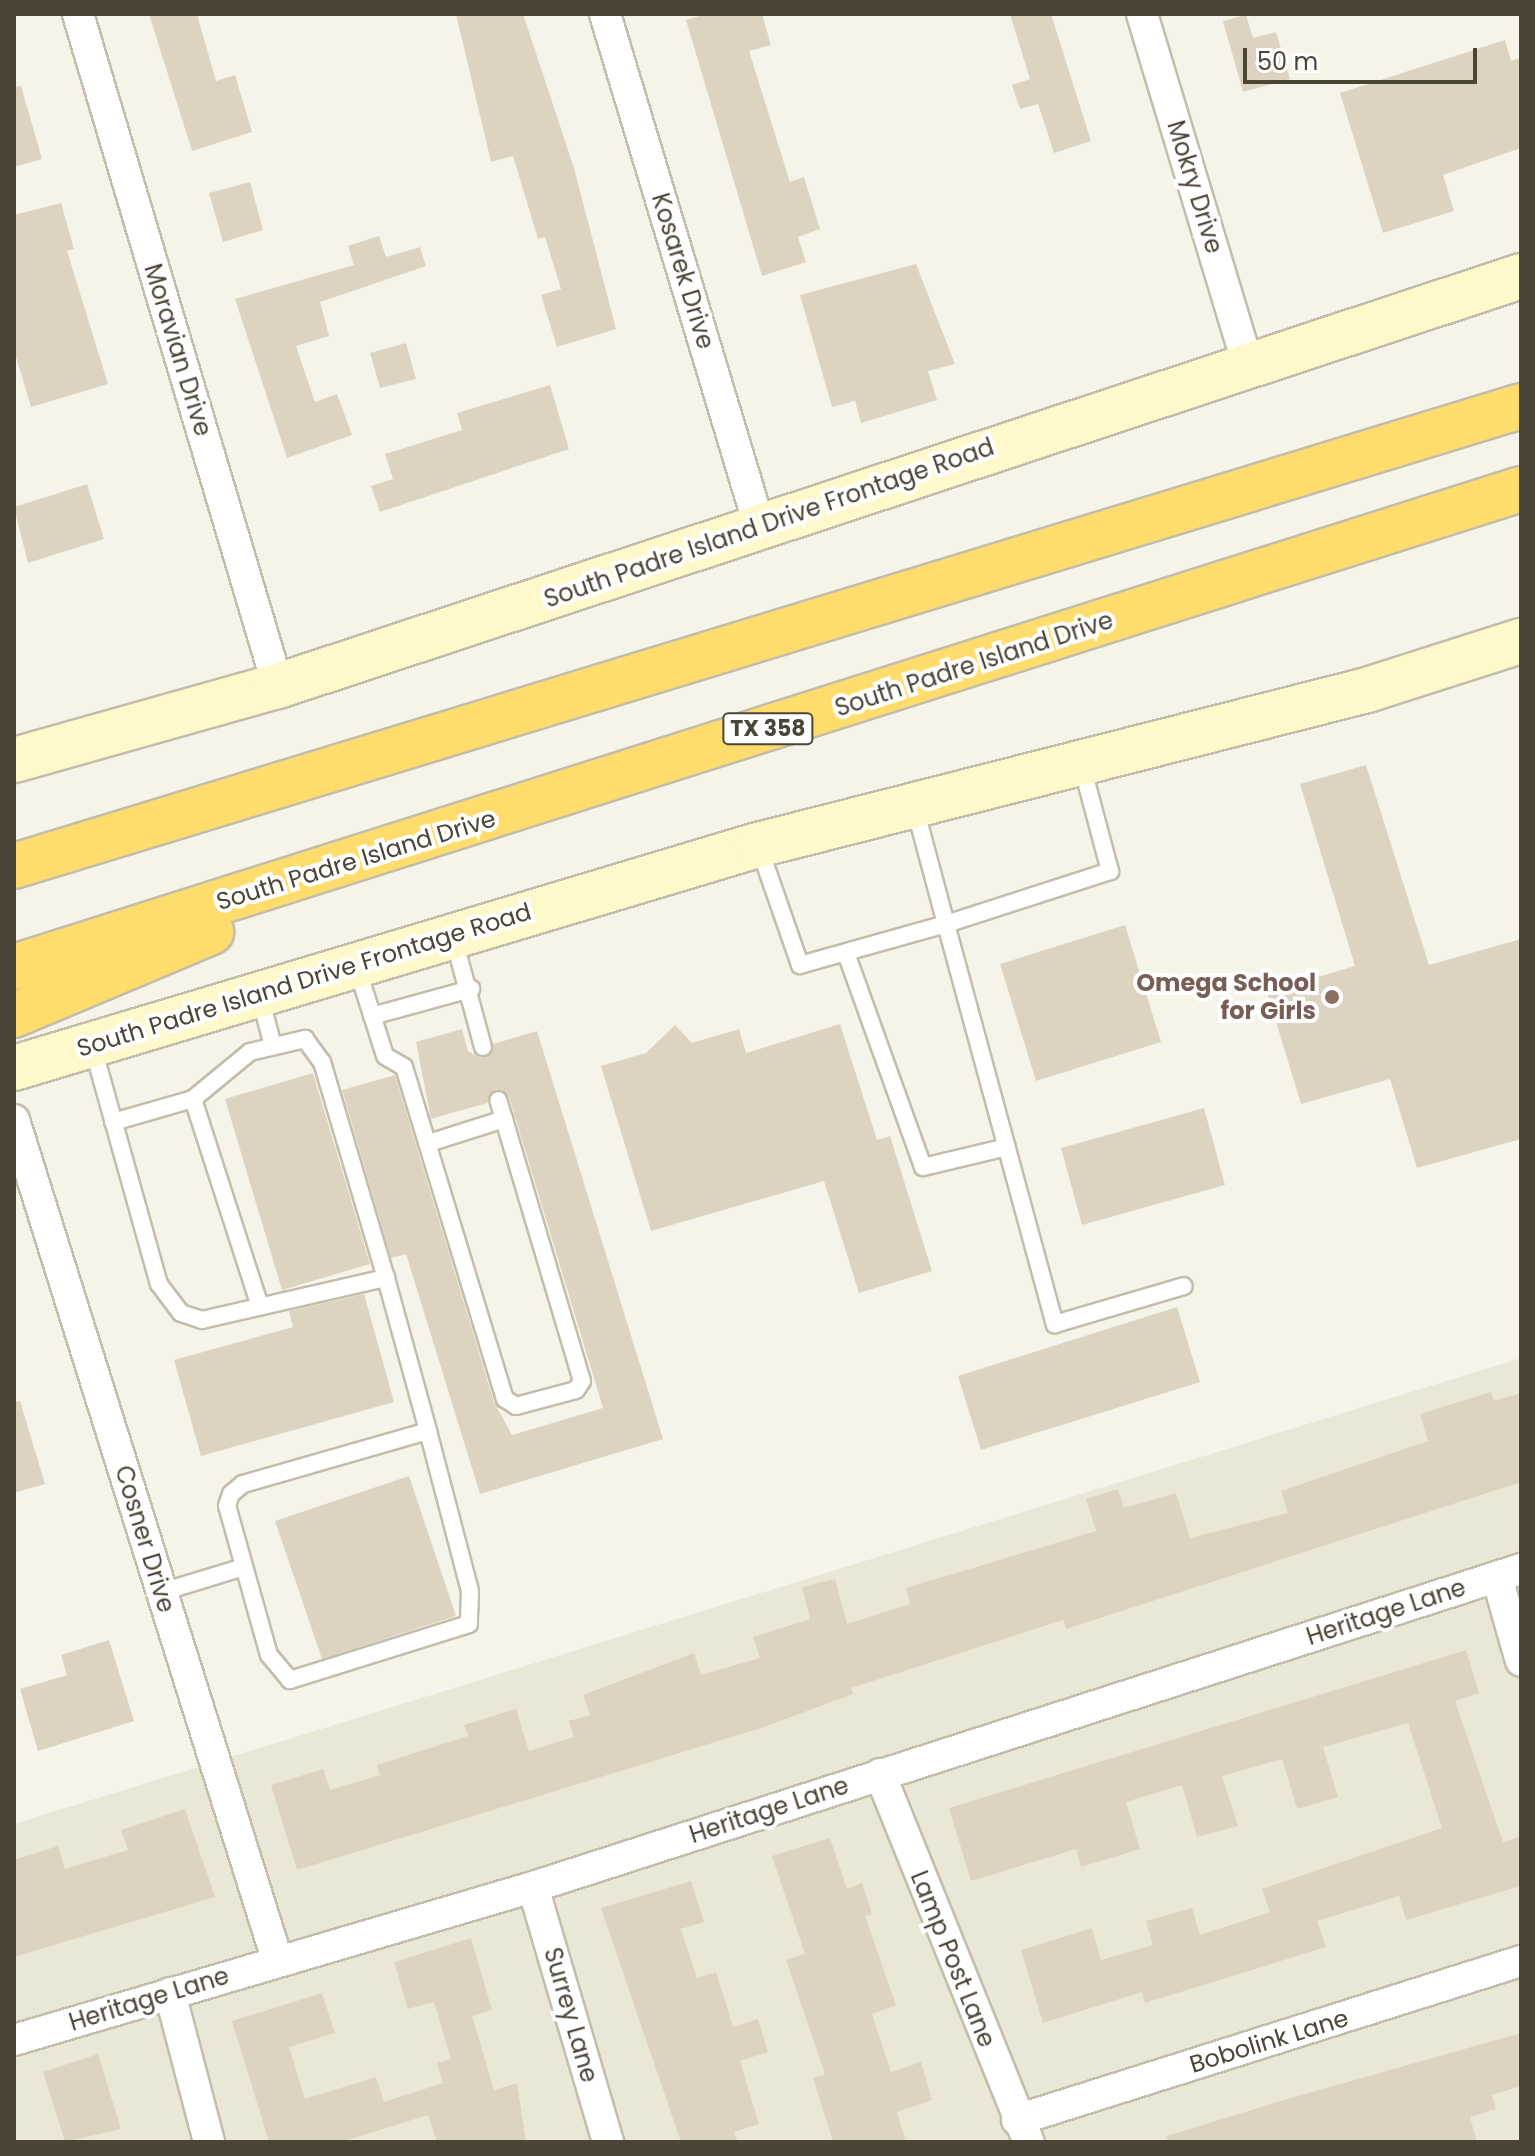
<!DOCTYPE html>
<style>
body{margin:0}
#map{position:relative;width:1535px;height:2156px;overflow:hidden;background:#f6f4e9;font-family:Poppins,sans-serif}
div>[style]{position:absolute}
.residential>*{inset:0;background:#ebe7d7}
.building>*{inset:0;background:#dcd4c0}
.roads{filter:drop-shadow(2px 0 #c3bdab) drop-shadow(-2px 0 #c3bdab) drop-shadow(0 2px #c3bdab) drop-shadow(0 -2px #c3bdab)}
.lane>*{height:16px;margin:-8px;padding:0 8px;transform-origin:8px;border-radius:8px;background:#fff}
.street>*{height:30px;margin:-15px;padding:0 15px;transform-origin:15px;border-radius:15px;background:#fff}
.secondary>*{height:44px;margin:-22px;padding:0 22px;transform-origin:22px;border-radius:22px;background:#fff8cb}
.highway>*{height:44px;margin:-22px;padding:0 22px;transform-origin:22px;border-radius:22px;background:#ffdd6c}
.dots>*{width:22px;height:22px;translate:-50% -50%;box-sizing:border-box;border:4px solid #fff;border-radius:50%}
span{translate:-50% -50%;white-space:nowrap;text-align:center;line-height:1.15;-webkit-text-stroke:8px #fff;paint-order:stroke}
.shield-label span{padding:2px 6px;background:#fff;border:2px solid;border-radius:6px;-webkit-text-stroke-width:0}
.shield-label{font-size:22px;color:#4b4536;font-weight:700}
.street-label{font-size:24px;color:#4b4536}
.education-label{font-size:24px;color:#785e54;font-weight:700}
.right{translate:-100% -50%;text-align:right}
.frame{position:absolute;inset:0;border:16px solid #4b4536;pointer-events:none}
.scale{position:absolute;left:1243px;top:48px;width:234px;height:36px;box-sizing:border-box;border:4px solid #4b4536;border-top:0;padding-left:10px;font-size:24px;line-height:28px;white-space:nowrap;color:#4b4536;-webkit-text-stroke:6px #fff;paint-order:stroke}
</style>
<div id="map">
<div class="residential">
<div style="clip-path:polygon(1521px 1358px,1521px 2142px,14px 2142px,14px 1824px)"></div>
</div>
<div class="building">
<div style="clip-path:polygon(149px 14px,197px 14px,216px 81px,235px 75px,252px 132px,192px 151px)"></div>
<div style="clip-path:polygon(456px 14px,523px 14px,574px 168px,616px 329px,557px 347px,541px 295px,561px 289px,545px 237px,538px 239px,513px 156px,491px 162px)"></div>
<div style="clip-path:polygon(706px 14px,762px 14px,771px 45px,749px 51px,790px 182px,804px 177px,820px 229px,798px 237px,806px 262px,762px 276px,686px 20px)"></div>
<div style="clip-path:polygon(1010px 14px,1051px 14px,1091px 141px,1054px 153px,1038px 104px,1020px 109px,1012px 85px,1030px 79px)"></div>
<div style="clip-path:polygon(1246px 15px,1253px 38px,1276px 32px,1290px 79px,1243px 92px,1223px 21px)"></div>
<div style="clip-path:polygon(1505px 40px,1511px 61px,1521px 58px,1521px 148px,1443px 175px,1454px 211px,1383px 233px,1340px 93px)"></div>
<div style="clip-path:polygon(21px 86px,42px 159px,14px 167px,14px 87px)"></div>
<div style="clip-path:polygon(250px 182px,263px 230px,223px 242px,209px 193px)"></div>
<div style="clip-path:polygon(61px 203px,74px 249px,67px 251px,108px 384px,31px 407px,14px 350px,14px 215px)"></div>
<div style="clip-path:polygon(379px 236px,386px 257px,420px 247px,426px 266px,320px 302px,329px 336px,296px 346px,315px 402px,337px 394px,352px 435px,287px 458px,235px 299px,354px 265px,348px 246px)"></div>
<div style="clip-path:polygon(916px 264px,955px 364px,928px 371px,937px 400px,861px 423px,855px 401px,832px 407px,800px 295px)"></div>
<div style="clip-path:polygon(406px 343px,416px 379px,380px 388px,370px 353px)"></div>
<div style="clip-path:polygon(550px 385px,569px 449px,380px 512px,371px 486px,393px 479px,385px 454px,462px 430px,457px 413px)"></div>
<div style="clip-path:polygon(87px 484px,104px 539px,28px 563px,14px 507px)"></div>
<div style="clip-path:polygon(1366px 765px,1429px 965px,1521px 939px,1521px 1139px,1417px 1168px,1390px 1079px,1301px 1104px,1267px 992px,1355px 966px,1300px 784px)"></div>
<div style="clip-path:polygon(1125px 925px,1161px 1042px,1036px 1081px,1000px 964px)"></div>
<div style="clip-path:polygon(840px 1024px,877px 1140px,890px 1136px,932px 1271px,859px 1293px,824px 1181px,651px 1231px,601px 1066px,646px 1053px,675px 1025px,692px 1043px,739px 1029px,746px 1053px)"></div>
<div style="clip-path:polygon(462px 1029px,468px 1051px,481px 1058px,493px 1044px,537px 1031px,663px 1439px,480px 1494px,406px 1254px,391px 1258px,342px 1090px,395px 1075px,494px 1402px,512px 1435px,603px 1408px,509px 1097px,496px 1089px,487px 1103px,431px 1119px,416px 1042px)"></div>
<div style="clip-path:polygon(313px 1073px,370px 1264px,282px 1290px,225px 1099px)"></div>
<div style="clip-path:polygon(1204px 1108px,1225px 1185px,1082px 1225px,1061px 1148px)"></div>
<div style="clip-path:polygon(364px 1294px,394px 1402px,201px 1456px,174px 1360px,293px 1327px,289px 1311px)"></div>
<div style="clip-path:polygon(1177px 1307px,1200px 1382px,981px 1450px,958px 1376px)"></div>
<div style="clip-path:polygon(1491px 1392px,1494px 1401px,1521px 1393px,1521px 1482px,1066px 1629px,1063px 1620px,851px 1688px,853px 1694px,761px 1728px,297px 1870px,271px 1785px,323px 1769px,330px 1790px,380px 1775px,377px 1765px,468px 1736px,464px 1725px,516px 1709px,529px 1751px,574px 1737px,569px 1721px,590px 1715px,583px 1695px,694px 1653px,701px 1675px,760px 1658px,753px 1637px,810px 1619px,802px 1587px,835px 1579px,847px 1624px,910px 1604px,906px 1588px,1096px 1531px,1086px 1499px,1118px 1489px,1124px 1508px,1176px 1493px,1190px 1538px,1288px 1513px,1281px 1491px,1428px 1441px,1420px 1414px)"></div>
<div style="clip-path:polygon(20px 1401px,45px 1484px,14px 1493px,14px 1402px)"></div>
<div style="clip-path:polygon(409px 1476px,456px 1616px,322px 1659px,275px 1521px)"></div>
<div style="clip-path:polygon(109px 1640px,134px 1721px,38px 1751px,20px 1689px,67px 1675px,61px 1655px)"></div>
<div style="clip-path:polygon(1466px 1650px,1479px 1693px,1455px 1701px,1503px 1842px,1521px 1836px,1521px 1886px,1406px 1920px,1399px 1896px,1317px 1921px,1326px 1947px,1145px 2003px,1142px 1992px,1043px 2023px,1021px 1950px,1092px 1928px,1101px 1960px,1153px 1945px,1146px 1921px,1192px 1908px,1200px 1935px,1270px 1912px,1262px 1889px,1442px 1828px,1408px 1723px,1323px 1747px,1338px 1797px,1297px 1809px,1282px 1759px,1222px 1776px,1238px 1826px,1197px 1837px,1182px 1785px,1126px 1802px,1140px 1849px,1081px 1867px,1076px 1849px,971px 1881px,949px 1808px)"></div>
<div style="clip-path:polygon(185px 1809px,215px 1897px,14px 1957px,14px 1860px,58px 1846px,65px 1869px,128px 1850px,121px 1830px)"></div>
<div style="clip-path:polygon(830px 1838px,847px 1889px,862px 1883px,872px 1914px,865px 1916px,896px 2005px,872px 2014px,891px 2072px,921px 2062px,932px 2100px,897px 2112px,906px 2142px,833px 2142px,813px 2078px,825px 2074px,786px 1960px,805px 1954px,772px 1856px)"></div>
<div style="clip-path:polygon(691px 1881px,704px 1922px,681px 1929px,697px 1978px,716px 1972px,733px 2027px,758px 2019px,768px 2052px,740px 2061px,759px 2124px,734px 2132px,738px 2142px,681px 2142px,601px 1908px)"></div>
<div style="clip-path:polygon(471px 1938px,492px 2010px,472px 2016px,494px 2090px,517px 2083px,526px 2142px,437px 2142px,428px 2115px,341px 2142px,269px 2142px,232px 2021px,322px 1993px,335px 2033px,289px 2047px,305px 2099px,376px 2077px,384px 2102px,443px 2083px,437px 2063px,451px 2059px,434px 2002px,408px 2009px,394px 1962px)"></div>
<div style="clip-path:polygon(1521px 2033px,1521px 2086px,1492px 2095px,1496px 2109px,1470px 2117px,1477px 2142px,1168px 2142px,1167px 2136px,1284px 2100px)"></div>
<div style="clip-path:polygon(98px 2054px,121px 2129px,65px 2142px,43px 2072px)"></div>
</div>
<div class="roads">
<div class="lane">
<div style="left:1082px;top:766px;width:109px;rotate:75.1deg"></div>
<div style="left:1110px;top:871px;width:172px;rotate:162.1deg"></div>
<div style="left:946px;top:924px;width:415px;rotate:74.8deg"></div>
<div style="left:1055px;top:1324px;width:134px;rotate:-16.4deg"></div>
<div style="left:759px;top:847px;width:125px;rotate:70.8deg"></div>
<div style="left:800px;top:965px;width:152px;rotate:-15.7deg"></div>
<div style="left:946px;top:924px;width:120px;rotate:-105deg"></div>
<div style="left:453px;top:936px;width:115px;rotate:74.9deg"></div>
<div style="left:846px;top:953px;width:227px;rotate:70.2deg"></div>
<div style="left:923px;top:1167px;width:86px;rotate:-13.4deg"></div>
<div style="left:357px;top:968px;width:92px;rotate:72.3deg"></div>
<div style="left:385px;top:1056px;width:22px;rotate:30deg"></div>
<div style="left:404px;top:1067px;width:347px;rotate:73.1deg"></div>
<div style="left:505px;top:1399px;width:13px;rotate:32deg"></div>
<div style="left:516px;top:1406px;width:62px;rotate:-14.9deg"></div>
<div style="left:576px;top:1390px;width:11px;rotate:-56deg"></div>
<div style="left:582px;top:1381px;width:293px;rotate:-106.6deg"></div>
<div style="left:260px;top:997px;width:47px;rotate:75.1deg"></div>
<div style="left:372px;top:1016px;width:103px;rotate:-15.3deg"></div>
<div style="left:93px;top:1048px;width:245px;rotate:74.4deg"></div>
<div style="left:159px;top:1284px;width:36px;rotate:53deg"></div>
<div style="left:181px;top:1313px;width:22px;rotate:18deg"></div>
<div style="left:202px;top:1320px;width:189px;rotate:-12.9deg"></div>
<div style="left:386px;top:1278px;width:159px;rotate:74.6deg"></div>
<div style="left:428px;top:1431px;width:165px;rotate:75.3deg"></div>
<div style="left:470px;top:1591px;width:33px;rotate:92deg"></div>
<div style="left:469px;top:1624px;width:188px;rotate:162.6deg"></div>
<div style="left:290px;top:1680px;width:33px;rotate:-130deg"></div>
<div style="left:269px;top:1655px;width:155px;rotate:-105.7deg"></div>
<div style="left:227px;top:1506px;width:13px;rotate:-72deg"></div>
<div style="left:231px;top:1494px;width:16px;rotate:-40deg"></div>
<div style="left:243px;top:1484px;width:192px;rotate:-16deg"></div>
<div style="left:193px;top:1099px;width:218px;rotate:72.1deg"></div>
<div style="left:113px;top:1122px;width:83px;rotate:-16deg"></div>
<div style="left:193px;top:1099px;width:74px;rotate:-39.5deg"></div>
<div style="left:250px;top:1052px;width:57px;rotate:-13.3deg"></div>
<div style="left:305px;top:1039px;width:29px;rotate:54deg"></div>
<div style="left:322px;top:1062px;width:225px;rotate:73.5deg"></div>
<div style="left:429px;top:1143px;width:79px;rotate:-17.7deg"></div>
<div style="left:162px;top:1592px;width:86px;rotate:-17deg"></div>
</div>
<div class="street">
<div style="left:78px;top:14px;width:701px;rotate:73.43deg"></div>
<div style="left:605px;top:14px;width:537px;rotate:73.22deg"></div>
<div style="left:1142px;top:14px;width:363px;rotate:73.2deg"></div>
<div style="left:14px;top:1120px;width:879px;rotate:72.6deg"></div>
<div style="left:1497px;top:1577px;width:87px;rotate:74.1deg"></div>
<div style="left:880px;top:1774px;width:397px;rotate:68deg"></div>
<div style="left:533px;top:1887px;width:266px;rotate:73.6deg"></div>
<div style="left:170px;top:1993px;width:154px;rotate:75.3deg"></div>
<div style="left:14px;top:2040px;width:541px;rotate:-16.43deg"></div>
<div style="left:533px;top:1887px;width:1038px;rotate:-17.84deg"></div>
<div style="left:1017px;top:2120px;width:528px;rotate:-17.51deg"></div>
</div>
<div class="secondary">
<div style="left:14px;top:760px;width:274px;rotate:-15.7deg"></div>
<div style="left:278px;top:686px;width:1309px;rotate:-18.25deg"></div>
<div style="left:14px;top:1068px;width:777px;rotate:-16.69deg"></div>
<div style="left:758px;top:845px;width:628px;rotate:-14.28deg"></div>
<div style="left:1367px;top:690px;width:162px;rotate:-17.7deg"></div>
</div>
<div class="highway">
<div style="left:14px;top:866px;width:1576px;rotate:-16.97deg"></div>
<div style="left:14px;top:967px;width:1581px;rotate:-17.6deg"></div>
<div style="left:14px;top:1015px;width:214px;rotate:-22.8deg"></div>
</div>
</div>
<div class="dots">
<div style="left:1332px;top:997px;background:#8d6e63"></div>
</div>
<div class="shield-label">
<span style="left:768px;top:729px">TX 358</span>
</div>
<div class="street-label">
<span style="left:1195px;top:187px;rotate:73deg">Mokry Drive</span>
<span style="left:683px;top:271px;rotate:73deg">Kosarek Drive</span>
<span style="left:178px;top:350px;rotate:73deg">Moravian Drive</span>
<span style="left:769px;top:523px;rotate:-19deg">South Padre Island Drive Frontage Road</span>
<span style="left:974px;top:664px;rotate:-18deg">South Padre Island Drive</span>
<span style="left:356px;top:860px;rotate:-17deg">South Padre Island Drive</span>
<span style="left:304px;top:980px;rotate:-17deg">South Padre Island Drive Frontage Road</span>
<span style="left:145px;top:1539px;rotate:73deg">Cosner Drive</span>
<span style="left:1386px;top:1612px;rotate:-18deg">Heritage Lane</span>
<span style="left:769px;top:1810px;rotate:-18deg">Heritage Lane</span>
<span style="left:953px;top:1959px;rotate:68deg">Lamp Post Lane</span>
<span style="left:149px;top:1999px;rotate:-17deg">Heritage Lane</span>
<span style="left:571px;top:2015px;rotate:74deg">Surrey Lane</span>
<span style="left:1269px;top:2041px;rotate:-17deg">Bobolink Lane</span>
</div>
<div class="education-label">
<span class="right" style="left:1316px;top:997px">Omega School<br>for Girls</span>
</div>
<div class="frame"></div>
<div class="scale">50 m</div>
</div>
